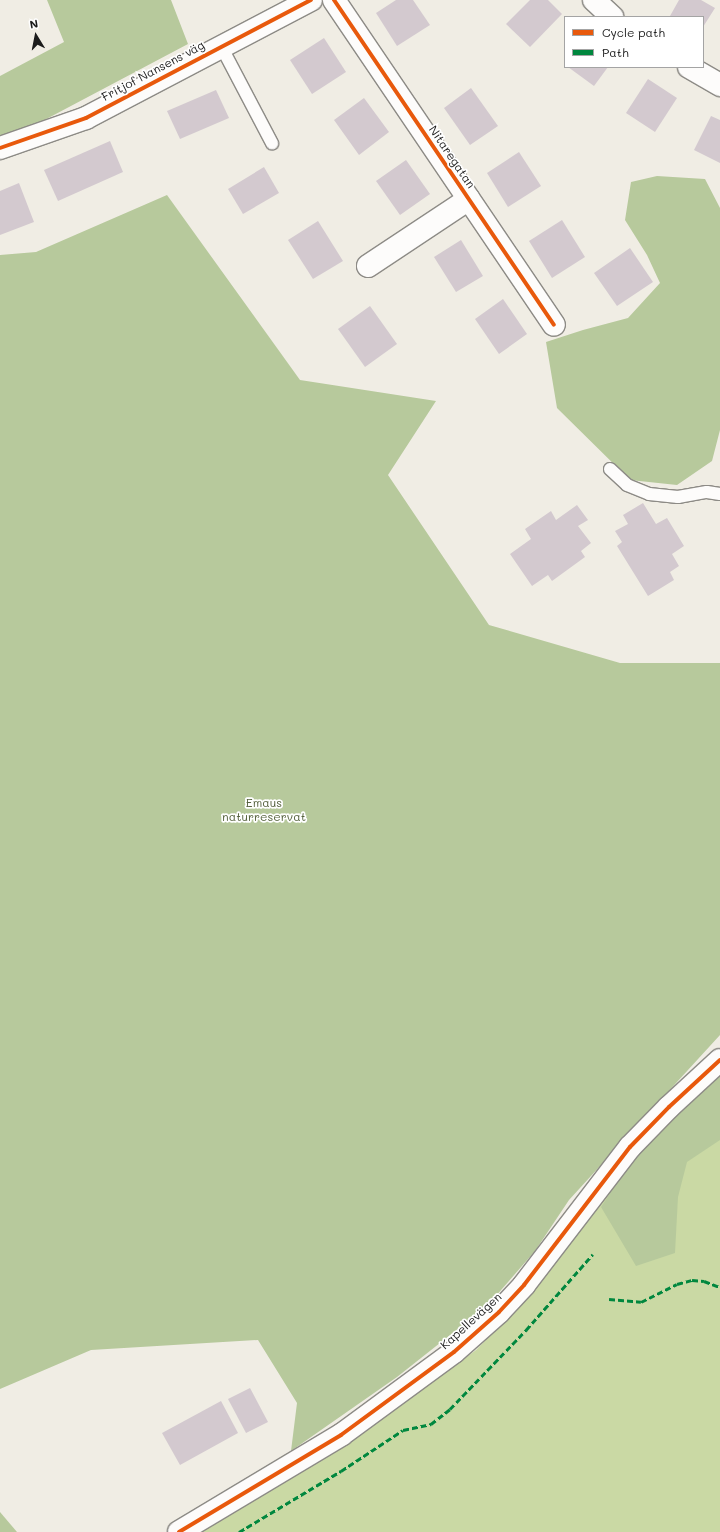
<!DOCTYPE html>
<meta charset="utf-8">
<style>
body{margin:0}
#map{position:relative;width:720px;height:1532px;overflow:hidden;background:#f0ede4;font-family:Mali,sans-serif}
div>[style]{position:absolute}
.green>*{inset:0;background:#cad9a4}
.forest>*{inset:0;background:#b7c99c}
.building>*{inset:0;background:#d3c9cf}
.roads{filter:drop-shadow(1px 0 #8d8b86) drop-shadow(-1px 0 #8d8b86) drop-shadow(0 1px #8d8b86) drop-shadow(0 -1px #8d8b86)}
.service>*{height:12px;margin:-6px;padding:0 6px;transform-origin:6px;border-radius:6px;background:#fdfcfb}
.minor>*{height:22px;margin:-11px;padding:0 11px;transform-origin:11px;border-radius:11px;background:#fdfcfb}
.quiet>*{height:3px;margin-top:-1.5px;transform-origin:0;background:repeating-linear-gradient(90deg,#00873e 0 6px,transparent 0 9px)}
.cycleway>*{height:4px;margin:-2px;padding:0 2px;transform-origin:2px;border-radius:2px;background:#e8590c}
span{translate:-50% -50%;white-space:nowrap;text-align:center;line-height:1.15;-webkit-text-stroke:3.5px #fff;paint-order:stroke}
.street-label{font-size:12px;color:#1c1c1c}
.park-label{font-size:12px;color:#55613d}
.legend{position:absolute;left:564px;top:16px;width:140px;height:52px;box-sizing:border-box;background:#fff;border:1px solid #a4a4a4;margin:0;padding:5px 7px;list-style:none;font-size:12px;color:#1c1c1c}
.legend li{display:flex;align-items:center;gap:8px;height:20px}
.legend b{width:20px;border:1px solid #a4a4a4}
.north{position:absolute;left:16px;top:16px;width:40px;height:40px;-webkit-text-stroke:3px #fff;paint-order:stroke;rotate:350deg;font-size:11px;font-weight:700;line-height:16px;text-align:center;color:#1c1c1c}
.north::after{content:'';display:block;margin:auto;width:14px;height:18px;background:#1c1c1c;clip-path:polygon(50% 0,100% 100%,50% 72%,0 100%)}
</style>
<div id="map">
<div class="green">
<div style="clip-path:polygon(720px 1069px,720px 1532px,194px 1532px,337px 1450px,391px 1413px,476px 1350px,522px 1303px,563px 1254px,566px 1247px,645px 1140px)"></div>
</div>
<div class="forest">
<div style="clip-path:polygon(47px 0,171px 0,188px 44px,35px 125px,0 138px,0 76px,64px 42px)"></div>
<div style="clip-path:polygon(657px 176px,705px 179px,720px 208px,720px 430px,712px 461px,677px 485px,630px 480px,557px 408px,546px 342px,583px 330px,628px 318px,660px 283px,647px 255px,625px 220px,631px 182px)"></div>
<div style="clip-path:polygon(167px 195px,300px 380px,436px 401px,388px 475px,489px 625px,620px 663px,720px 663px,720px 1035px,569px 1200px,535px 1251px,488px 1305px,397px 1377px,291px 1451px,297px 1403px,258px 1340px,91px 1350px,0 1389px,0 255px,36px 252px)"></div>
<div style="clip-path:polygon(720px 1072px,720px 1140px,687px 1162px,678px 1197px,675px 1253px,636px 1266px,601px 1207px,645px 1140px)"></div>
<div style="clip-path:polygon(0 1512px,17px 1532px,0 1532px)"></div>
</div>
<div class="building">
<div style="clip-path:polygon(396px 0,413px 0,430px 25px,397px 46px,376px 13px)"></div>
<div style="clip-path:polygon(530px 0,548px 0,562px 14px,530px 47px,506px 24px)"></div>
<div style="clip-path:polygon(679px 0,701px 0,715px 8px,703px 27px,703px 17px,670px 16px)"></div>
<div style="clip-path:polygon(324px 38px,346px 72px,312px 94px,290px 60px)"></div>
<div style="clip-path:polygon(568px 67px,608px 67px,594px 86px)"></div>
<div style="clip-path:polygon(648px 79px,677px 98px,655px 132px,626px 113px)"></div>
<div style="clip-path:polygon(471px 88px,498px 126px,470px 145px,444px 108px)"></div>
<div style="clip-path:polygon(216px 90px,229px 118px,180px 139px,167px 111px)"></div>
<div style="clip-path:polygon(364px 98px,389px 132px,359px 155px,334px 120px)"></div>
<div style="clip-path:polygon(711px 116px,720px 120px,720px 163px,694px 150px)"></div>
<div style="clip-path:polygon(110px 141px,123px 172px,58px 201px,44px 170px)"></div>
<div style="clip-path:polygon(519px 152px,541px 186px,508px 207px,487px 173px)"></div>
<div style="clip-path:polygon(406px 160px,430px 194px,400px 215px,376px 181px)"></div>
<div style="clip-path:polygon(264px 167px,279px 193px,243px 214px,228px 189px)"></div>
<div style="clip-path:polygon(19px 183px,34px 222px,0 235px,0 191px)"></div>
<div style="clip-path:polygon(562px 220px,585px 257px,552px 278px,529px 241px)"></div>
<div style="clip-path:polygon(318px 221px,343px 261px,313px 279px,288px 240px)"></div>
<div style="clip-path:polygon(461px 240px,483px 276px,456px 292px,434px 257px)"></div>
<div style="clip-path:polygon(630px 248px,653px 282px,617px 306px,594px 273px)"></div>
<div style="clip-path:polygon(503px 299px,527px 334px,499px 354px,475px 319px)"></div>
<div style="clip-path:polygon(370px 306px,397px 344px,365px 367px,338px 329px)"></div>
<div style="clip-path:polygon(643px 503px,656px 524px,667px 518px,684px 546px,672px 554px,679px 566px,670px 572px,674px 580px,648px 596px,617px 546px,622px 542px,615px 531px,628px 524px,623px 515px)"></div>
<div style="clip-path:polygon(577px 505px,588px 520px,578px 526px,591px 543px,581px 551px,585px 557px,552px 581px,548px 575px,532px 586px,510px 554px,531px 539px,525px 529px,551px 511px,556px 520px)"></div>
<div style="clip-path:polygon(250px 1388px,268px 1422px,246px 1433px,228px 1399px)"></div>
<div style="clip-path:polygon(221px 1401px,238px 1433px,180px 1465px,162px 1433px)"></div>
</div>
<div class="roads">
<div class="service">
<div style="left:221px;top:46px;width:110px;rotate:62.3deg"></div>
<div style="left:610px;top:469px;width:23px;rotate:43deg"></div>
<div style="left:627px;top:485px;width:24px;rotate:22deg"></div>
<div style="left:649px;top:494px;width:29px;rotate:6deg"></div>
<div style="left:678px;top:497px;width:29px;rotate:-10deg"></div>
<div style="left:707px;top:492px;width:13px;rotate:9deg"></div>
</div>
<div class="minor">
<div style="left:334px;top:0;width:392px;rotate:55.9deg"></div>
<div style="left:594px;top:0;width:25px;rotate:43deg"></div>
<div style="left:689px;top:67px;width:36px;rotate:30deg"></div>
<div style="left:0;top:148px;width:91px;rotate:-19.2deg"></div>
<div style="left:86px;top:118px;width:254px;rotate:-27.7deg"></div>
<div style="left:368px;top:266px;width:121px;rotate:-33.6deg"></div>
<div style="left:179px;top:1532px;width:189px;rotate:-30.9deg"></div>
<div style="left:341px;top:1435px;width:140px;rotate:-36.3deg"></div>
<div style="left:454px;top:1352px;width:60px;rotate:-41.6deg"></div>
<div style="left:499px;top:1312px;width:37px;rotate:-47deg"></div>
<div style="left:524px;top:1285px;width:174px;rotate:-52.5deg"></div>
<div style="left:630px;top:1147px;width:56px;rotate:-45.7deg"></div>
<div style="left:669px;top:1107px;width:69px;rotate:-42.7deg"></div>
</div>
</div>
<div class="quiet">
<div style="left:609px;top:1299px;width:32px;rotate:5deg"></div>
<div style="left:641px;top:1302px;width:40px;rotate:-26.6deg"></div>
<div style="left:677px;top:1284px;width:16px;rotate:-15deg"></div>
<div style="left:692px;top:1280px;width:12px;rotate:5deg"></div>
<div style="left:704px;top:1281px;width:17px;rotate:21deg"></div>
<div style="left:239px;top:1532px;width:119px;rotate:-30.9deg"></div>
<div style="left:341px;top:1471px;width:74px;rotate:-33.5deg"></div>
<div style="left:403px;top:1430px;width:29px;rotate:-12deg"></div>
<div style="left:431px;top:1424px;width:24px;rotate:-38deg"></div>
<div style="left:450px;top:1409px;width:110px;rotate:-46.1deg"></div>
<div style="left:526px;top:1330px;width:101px;rotate:-48.6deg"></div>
</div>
<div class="cycleway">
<div style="left:334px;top:0;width:392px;rotate:55.9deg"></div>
<div style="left:0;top:148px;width:91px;rotate:-19.2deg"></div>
<div style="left:86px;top:118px;width:254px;rotate:-27.7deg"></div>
<div style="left:179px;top:1532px;width:189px;rotate:-30.9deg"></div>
<div style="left:341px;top:1435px;width:140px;rotate:-36.3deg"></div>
<div style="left:454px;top:1352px;width:60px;rotate:-41.6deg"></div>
<div style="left:499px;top:1312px;width:37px;rotate:-47deg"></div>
<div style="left:524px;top:1285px;width:174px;rotate:-52.5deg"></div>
<div style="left:630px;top:1147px;width:56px;rotate:-45.7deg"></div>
<div style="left:669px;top:1107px;width:69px;rotate:-42.7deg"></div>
</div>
<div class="street-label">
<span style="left:153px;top:71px;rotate:-28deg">Fritjof Nansens väg</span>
<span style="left:452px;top:157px;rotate:56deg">Nitaregatan</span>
<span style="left:471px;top:1321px;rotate:-42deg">Kapellevägen</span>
</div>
<div class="park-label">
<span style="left:264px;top:810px">Emaus<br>naturreservat</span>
</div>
<ul class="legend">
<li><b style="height:5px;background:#e8590c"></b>Cycle path</li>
<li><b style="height:5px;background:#00873e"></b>Path</li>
</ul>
<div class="north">N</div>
</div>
